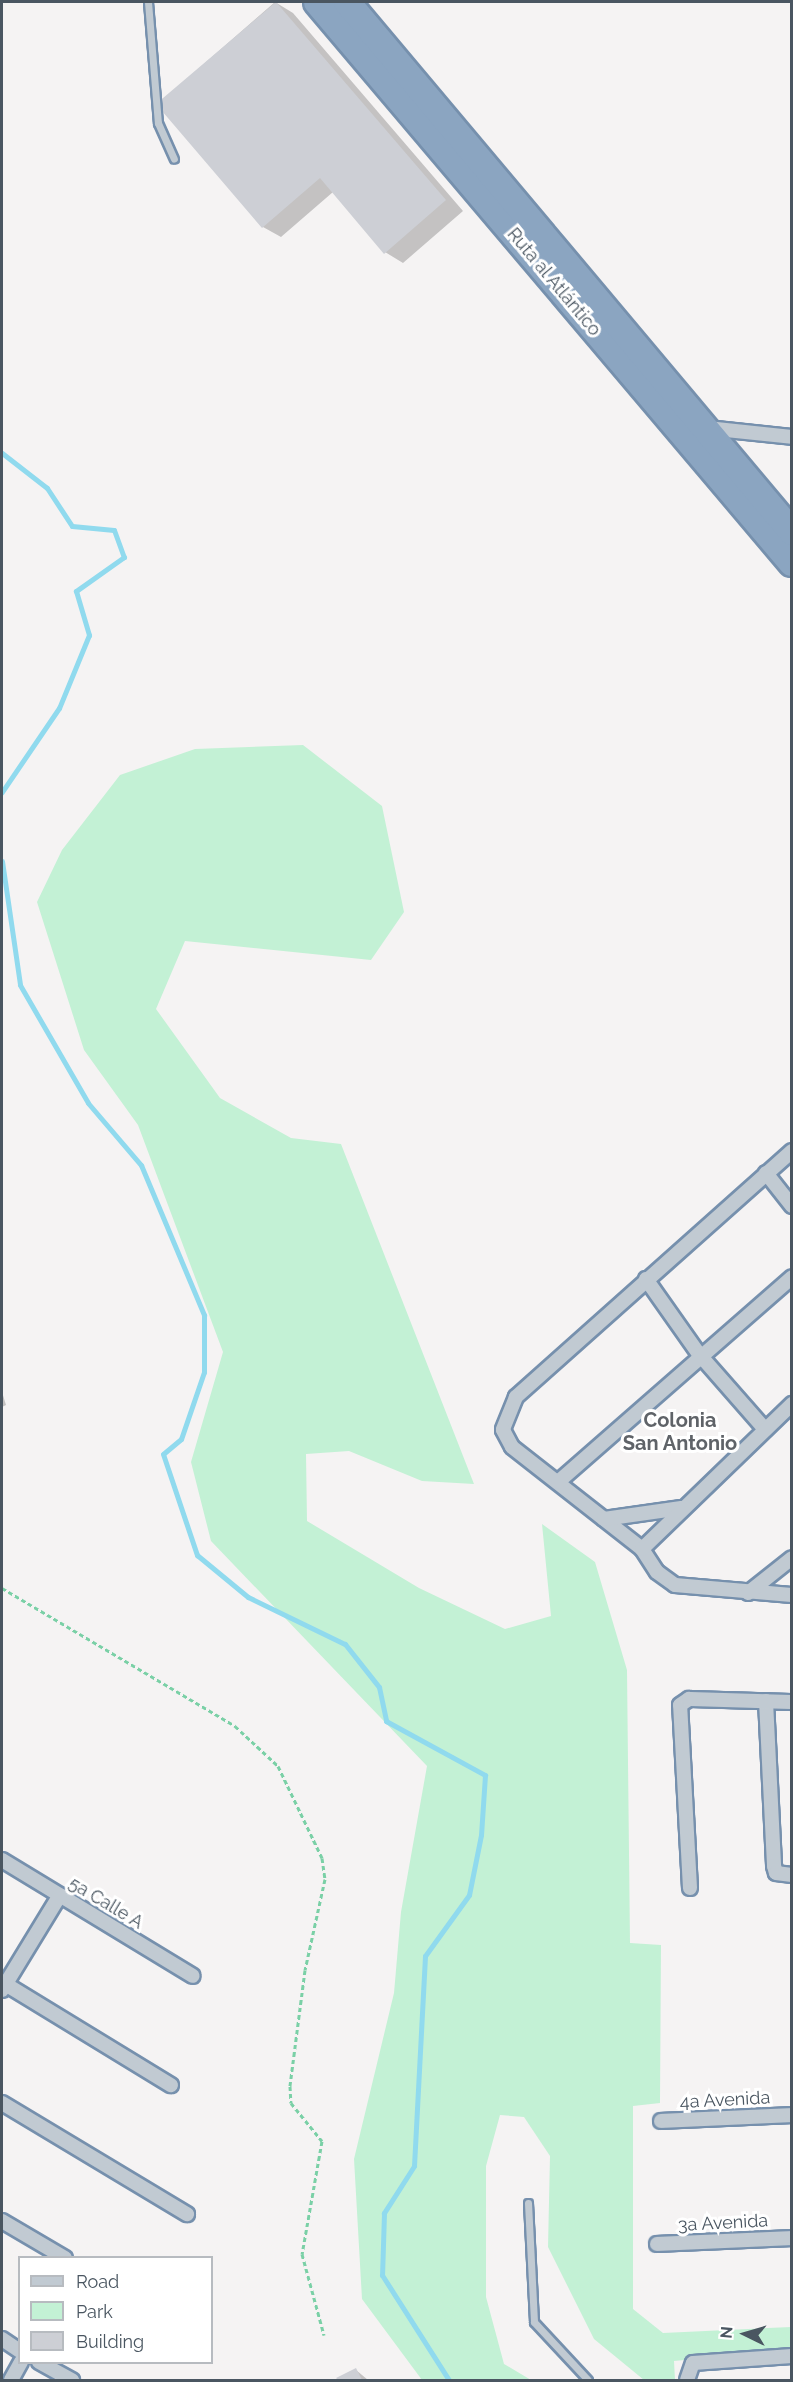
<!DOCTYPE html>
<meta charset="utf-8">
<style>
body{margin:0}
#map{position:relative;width:793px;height:2382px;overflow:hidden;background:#f5f3f3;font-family:Raleway,sans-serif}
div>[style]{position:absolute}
.green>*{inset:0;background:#c3f1d5}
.shadow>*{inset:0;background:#0003}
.stream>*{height:5px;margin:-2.5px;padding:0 2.5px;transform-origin:2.5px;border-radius:2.5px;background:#90daee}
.building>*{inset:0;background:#cdcfd5}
.path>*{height:3px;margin-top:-1.5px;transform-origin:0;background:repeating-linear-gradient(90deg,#7ad0a6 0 4.5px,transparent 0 7.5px)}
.roads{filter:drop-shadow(2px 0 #7690ad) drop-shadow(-2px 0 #7690ad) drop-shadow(0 2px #7690ad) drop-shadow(0 -2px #7690ad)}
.lane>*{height:7px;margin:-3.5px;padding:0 3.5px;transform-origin:3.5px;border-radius:3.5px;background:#c1cad2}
.street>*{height:14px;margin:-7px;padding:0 7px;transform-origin:7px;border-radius:7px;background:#c1cad2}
.highway>*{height:26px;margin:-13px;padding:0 13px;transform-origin:13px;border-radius:13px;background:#8ba5c1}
span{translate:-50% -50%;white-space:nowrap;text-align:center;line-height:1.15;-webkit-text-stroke:6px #fff;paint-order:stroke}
.street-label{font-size:18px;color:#4a5661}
.neighbourhood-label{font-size:20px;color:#5f6368;font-weight:700}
.frame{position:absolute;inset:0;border:3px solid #4a5661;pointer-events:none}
.legend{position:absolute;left:18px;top:2256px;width:195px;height:108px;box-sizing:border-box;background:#fff;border:2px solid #b7bbc0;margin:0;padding:8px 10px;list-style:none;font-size:18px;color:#4a5661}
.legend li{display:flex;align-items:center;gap:12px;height:30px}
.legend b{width:30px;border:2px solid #b7bbc0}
.north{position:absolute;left:715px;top:2304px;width:60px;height:60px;-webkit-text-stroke:4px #fff;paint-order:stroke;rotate:275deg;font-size:16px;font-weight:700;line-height:24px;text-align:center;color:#4a5661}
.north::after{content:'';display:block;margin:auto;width:21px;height:27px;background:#4a5661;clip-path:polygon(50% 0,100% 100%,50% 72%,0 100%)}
</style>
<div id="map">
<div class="green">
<div style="clip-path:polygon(303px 745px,382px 806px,404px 912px,371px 960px,185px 941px,156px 1009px,220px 1098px,291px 1138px,341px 1144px,474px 1484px,422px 1481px,349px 1451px,306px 1454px,307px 1521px,419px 1588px,505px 1629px,551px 1616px,542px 1524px,595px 1562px,627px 1670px,630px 1943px,661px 1945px,660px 2103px,633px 2106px,633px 2309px,663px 2333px,791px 2327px,791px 2350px,674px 2361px,675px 2380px,644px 2380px,594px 2339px,548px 2247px,550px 2156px,524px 2117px,500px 2115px,486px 2166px,486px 2297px,504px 2364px,531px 2380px,422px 2380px,362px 2299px,354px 2159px,394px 1993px,401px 1912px,427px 1766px,211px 1541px,191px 1462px,223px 1352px,138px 1125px,84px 1050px,37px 902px,62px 850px,120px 775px,195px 749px)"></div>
</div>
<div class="shadow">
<div style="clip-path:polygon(275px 2px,293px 13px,463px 211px,403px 263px,385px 252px,333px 192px,281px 237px,263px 227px,158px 104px)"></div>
<div style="clip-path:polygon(2px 1392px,6px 1405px,2px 1407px)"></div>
<div style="clip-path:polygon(356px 2370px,368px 2380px,339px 2380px,338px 2379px)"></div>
</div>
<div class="stream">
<div style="left:2px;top:453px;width:57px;rotate:37.9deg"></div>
<div style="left:47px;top:488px;width:45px;rotate:56.7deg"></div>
<div style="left:72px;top:526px;width:42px;rotate:5.4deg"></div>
<div style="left:114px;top:530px;width:29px;rotate:70deg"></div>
<div style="left:124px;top:557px;width:59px;rotate:144.7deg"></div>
<div style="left:76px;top:591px;width:46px;rotate:73.5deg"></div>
<div style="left:89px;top:635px;width:79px;rotate:112.3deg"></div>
<div style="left:59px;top:708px;width:102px;rotate:124.2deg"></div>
<div style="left:2px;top:861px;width:125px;rotate:81.7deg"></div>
<div style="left:20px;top:985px;width:136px;rotate:60deg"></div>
<div style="left:88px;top:1103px;width:82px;rotate:49.5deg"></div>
<div style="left:141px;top:1165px;width:163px;rotate:67.2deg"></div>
<div style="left:204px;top:1315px;width:57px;rotate:90deg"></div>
<div style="left:204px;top:1372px;width:71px;rotate:108.9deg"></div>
<div style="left:181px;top:1439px;width:23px;rotate:140deg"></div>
<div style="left:163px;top:1454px;width:107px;rotate:71.4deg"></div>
<div style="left:197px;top:1555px;width:66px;rotate:39.5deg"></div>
<div style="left:248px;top:1597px;width:108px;rotate:25.9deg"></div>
<div style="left:345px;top:1644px;width:55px;rotate:51.7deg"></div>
<div style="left:379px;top:1687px;width:35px;rotate:78deg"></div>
<div style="left:386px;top:1721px;width:113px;rotate:28.6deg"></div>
<div style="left:485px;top:1775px;width:60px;rotate:93.8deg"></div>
<div style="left:481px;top:1835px;width:61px;rotate:101.3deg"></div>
<div style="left:469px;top:1895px;width:75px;rotate:125.8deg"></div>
<div style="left:425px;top:1956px;width:210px;rotate:93deg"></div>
<div style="left:414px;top:2166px;width:56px;rotate:122.6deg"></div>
<div style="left:384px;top:2213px;width:62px;rotate:91.8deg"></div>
<div style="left:382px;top:2275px;width:125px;rotate:57.5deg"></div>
</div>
<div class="building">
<div style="clip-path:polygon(276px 2px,446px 200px,384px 254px,320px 178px,262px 228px,156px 104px)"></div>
<div style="clip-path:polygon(356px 2368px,362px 2380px,338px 2380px,336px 2378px)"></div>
</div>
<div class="path">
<div style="left:2px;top:1588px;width:271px;rotate:30.6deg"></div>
<div style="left:235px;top:1726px;width:59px;rotate:42.9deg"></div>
<div style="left:278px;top:1766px;width:102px;rotate:64.4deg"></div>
<div style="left:322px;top:1858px;width:21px;rotate:82deg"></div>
<div style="left:325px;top:1879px;width:93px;rotate:102.4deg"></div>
<div style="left:305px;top:1970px;width:117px;rotate:97.4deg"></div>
<div style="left:290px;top:2086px;width:17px;rotate:87deg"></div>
<div style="left:291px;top:2103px;width:49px;rotate:50.8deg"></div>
<div style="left:322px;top:2141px;width:115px;rotate:100deg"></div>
<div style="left:302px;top:2254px;width:84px;rotate:74.8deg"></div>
</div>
<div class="roads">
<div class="lane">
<div style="left:148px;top:2px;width:121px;rotate:85.3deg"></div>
<div style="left:158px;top:123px;width:39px;rotate:66deg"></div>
<div style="left:528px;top:2203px;width:119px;rotate:87.1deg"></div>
<div style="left:534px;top:2322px;width:79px;rotate:47deg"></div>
</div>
<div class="street">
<div style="left:707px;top:428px;width:85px;rotate:6deg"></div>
<div style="left:792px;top:1151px;width:370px;rotate:138.3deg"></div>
<div style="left:516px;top:1397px;width:35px;rotate:112deg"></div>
<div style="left:503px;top:1430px;width:19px;rotate:62deg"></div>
<div style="left:512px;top:1447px;width:165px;rotate:38.1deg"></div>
<div style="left:642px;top:1549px;width:27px;rotate:57deg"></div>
<div style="left:657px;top:1572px;width:22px;rotate:36deg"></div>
<div style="left:675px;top:1585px;width:117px;rotate:4.9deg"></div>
<div style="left:766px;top:1173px;width:42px;rotate:51.8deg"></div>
<div style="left:646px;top:1279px;width:92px;rotate:54.8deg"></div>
<div style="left:699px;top:1354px;width:97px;rotate:48.8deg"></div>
<div style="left:558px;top:1482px;width:311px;rotate:-41.2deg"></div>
<div style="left:604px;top:1519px;width:78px;rotate:-8.1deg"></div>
<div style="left:642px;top:1549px;width:209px;rotate:-44deg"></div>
<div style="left:748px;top:1593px;width:56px;rotate:-38.5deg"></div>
<div style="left:766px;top:1701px;width:165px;rotate:87.2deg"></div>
<div style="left:774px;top:1866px;width:7px;rotate:74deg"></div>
<div style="left:776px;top:1873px;width:16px;rotate:7deg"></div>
<div style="left:2px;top:1860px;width:223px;rotate:31.3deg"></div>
<div style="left:690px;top:1888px;width:183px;rotate:-93.1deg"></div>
<div style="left:680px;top:1705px;width:11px;rotate:-34deg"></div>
<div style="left:689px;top:1699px;width:103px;rotate:1.7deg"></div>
<div style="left:2px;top:1982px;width:198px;rotate:31.4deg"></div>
<div style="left:2px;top:1990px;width:111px;rotate:-58.6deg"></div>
<div style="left:2px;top:2103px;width:216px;rotate:31deg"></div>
<div style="left:661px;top:2121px;width:131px;rotate:-2.6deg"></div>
<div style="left:2px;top:2221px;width:73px;rotate:30.4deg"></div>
<div style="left:657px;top:2244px;width:135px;rotate:-2.5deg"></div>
<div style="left:2px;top:2339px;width:22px;rotate:34deg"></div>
<div style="left:39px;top:2362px;width:38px;rotate:29deg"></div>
<div style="left:11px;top:2380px;width:21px;rotate:-61deg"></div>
<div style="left:687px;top:2380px;width:18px;rotate:-71deg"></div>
<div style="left:693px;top:2363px;width:99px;rotate:-4deg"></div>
</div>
<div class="highway">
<div style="left:317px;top:2px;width:735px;rotate:49.75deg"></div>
<div style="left:347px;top:2px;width:692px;rotate:49.98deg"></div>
</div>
</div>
<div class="street-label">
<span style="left:554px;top:282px;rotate:50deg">Ruta al Atlántico</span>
<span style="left:106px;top:1903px;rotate:31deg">5a Calle A</span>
<span style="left:725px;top:2100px;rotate:-3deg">4a Avenida</span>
<span style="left:723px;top:2223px;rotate:-3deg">3a Avenida</span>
</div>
<div class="neighbourhood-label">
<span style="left:680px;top:1432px">Colonia<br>San Antonio</span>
</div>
<div class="frame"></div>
<ul class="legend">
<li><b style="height:8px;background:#c1cad2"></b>Road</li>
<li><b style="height:16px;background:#c3f1d5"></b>Park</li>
<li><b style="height:16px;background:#cdcfd5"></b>Building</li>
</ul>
<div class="north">N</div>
</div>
